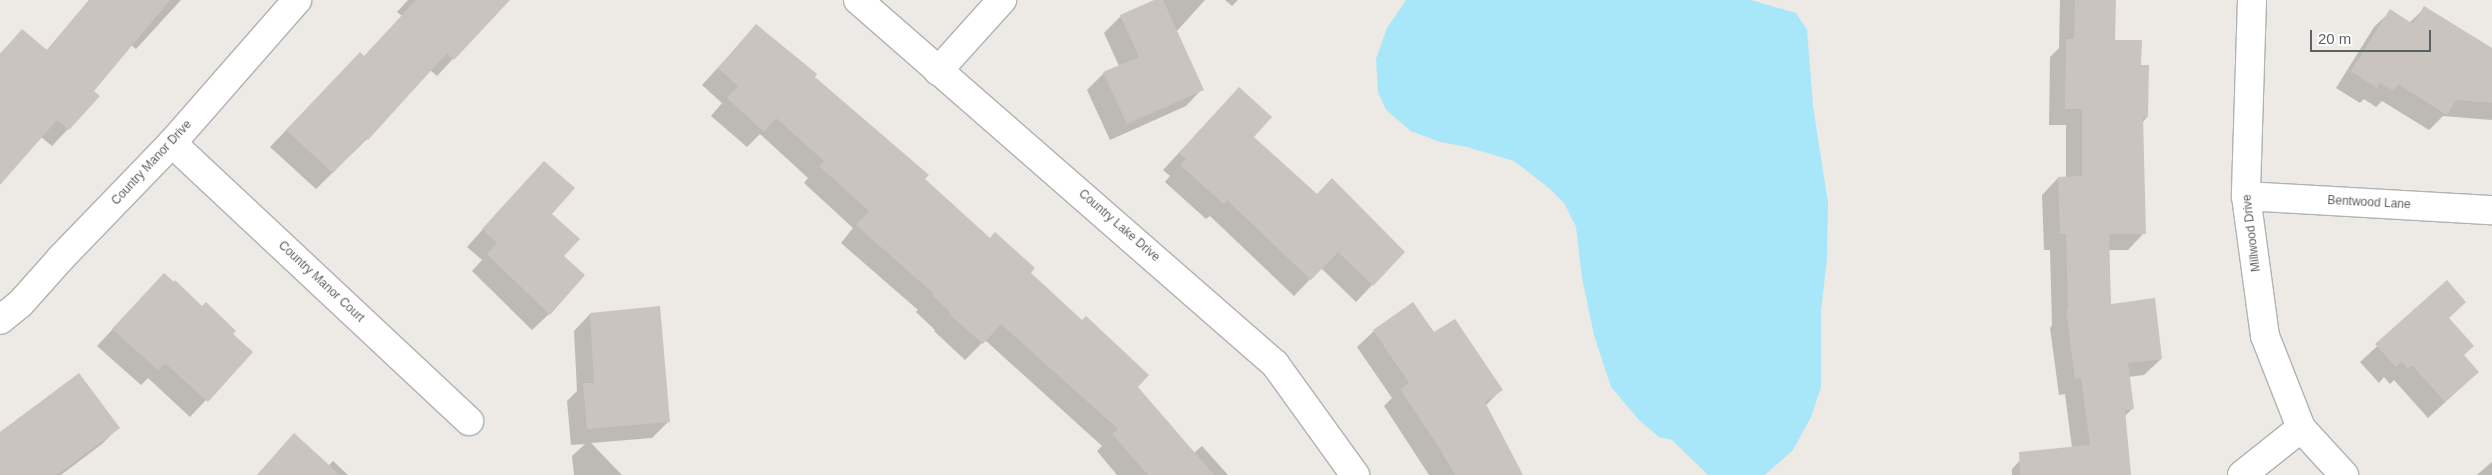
<!DOCTYPE html>
<style>
body{margin:0}
#map{position:relative;width:2492px;height:475px;overflow:hidden;background:#ede9e4;font-family:Arial,sans-serif}
div>[style]{position:absolute}
.water>*{inset:0;background:#a8e7f9}
.shadow>*{inset:0;background:#0003}
.building>*{inset:0;background:#c9c4c0}
.roads{filter:drop-shadow(1px 0 #afb3b5) drop-shadow(-1px 0 #afb3b5) drop-shadow(0 1px #afb3b5) drop-shadow(0 -1px #afb3b5)}
.minor>*{height:28px;margin:-14px;padding:0 14px;transform-origin:14px;border-radius:14px;background:#fff}
span{translate:-50% -50%;white-space:nowrap;text-align:center;line-height:1.15;-webkit-text-stroke:4px #fff;paint-order:stroke}
.street-label{font-size:12px;color:#5c6163}
.scale{position:absolute;left:2310px;top:30px;width:121px;height:22px;box-sizing:border-box;border:2px solid #5c6163;border-top:0;padding-left:6px;font-size:15px;line-height:18px;white-space:nowrap;color:#5c6163;-webkit-text-stroke:4px #fff;paint-order:stroke}
</style>
<div id="map">
<div class="water">
<div style="clip-path:polygon(1406px 0,1751px 0,1796px 13px,1807px 30px,1813px 106px,1828px 203px,1827px 258px,1821px 312px,1821px 387px,1811px 417px,1793px 450px,1765px 475px,1708px 475px,1672px 440px,1659px 437px,1638px 419px,1611px 387px,1594px 335px,1582px 278px,1576px 227px,1564px 203px,1549px 188px,1514px 161px,1467px 147px,1440px 142px,1411px 131px,1386px 110px,1378px 92px,1376px 59px,1387px 28px)"></div>
</div>
<div class="shadow">
<div style="clip-path:polygon(89px 0,181px 0,136px 49px,131px 45px,92px 91px,98px 96px,68px 129px,52px 146px,41px 137px,0 182px,0 54px,6px 47px,46px 51px)"></div>
<div style="clip-path:polygon(408px 0,508px 0,437px 76px,430px 70px,367px 139px,316px 189px,270px 147px,344px 70px,364px 57px,402px 16px,397px 12px)"></div>
<div style="clip-path:polygon(1157px 0,1205px 0,1176px 32px,1202px 89px,1186px 106px,1110px 140px,1087px 90px,1104px 73px,1119px 66px,1104px 33px,1121px 16px)"></div>
<div style="clip-path:polygon(1225px 0,1238px 0,1232px 6px)"></div>
<div style="clip-path:polygon(2060px 0,2115px 0,2114px 41px,2140px 66px,2147px 117px,2142px 123px,2144px 233px,2128px 250px,2108px 250px,2110px 305px,2161px 359px,2144px 375px,2128px 377px,2132px 409px,2124px 417px,2130px 475px,2012px 475px,2012px 469px,2028px 452px,2072px 448px,2065px 394px,2059px 395px,2050px 328px,2052px 325px,2050px 250px,2044px 250px,2042px 195px,2058px 178px,2066px 178px,2066px 125px,2049px 125px,2050px 57px,2059px 48px)"></div>
<div style="clip-path:polygon(2425px 8px,2492px 58px,2492px 120px,2443px 116px,2429px 130px,2382px 101px,2376px 107px,2364px 99px,2360px 103px,2336px 88px,2374px 27px,2391px 11px,2409px 23px)"></div>
<div style="clip-path:polygon(756px 26px,1029px 274px,1137px 387px,1194px 453px,1202px 446px,1228px 475px,1117px 475px,1097px 451px,1102px 446px,985px 340px,965px 360px,934px 331px,935px 330px,916px 312px,918px 310px,841px 243px,853px 228px,804px 183px,808px 178px,760px 134px,747px 147px,711px 116px,722px 103px,702px 85px)"></div>
<div style="clip-path:polygon(1223px 105px,1253px 137px,1316px 195px,1372px 285px,1356px 302px,1321px 268px,1294px 296px,1210px 216px,1206px 219px,1165px 182px,1170px 176px,1163px 170px)"></div>
<div style="clip-path:polygon(528px 179px,550px 214px,563px 257px,549px 314px,532px 330px,472px 271px,482px 260px,467px 247px)"></div>
<div style="clip-path:polygon(164px 274px,251px 352px,190px 417px,148px 378px,141px 385px,97px 346px)"></div>
<div style="clip-path:polygon(2447px 282px,2447px 319px,2463px 355px,2478px 372px,2428px 418px,2394px 380px,2390px 384px,2384px 377px,2379px 383px,2360px 362px)"></div>
<div style="clip-path:polygon(1413px 304px,1434px 334px,1502px 389px,1485px 406px,1522px 475px,1429px 475px,1384px 406px,1392px 398px,1357px 347px,1374px 331px)"></div>
<div style="clip-path:polygon(590px 314px,669px 421px,652px 438px,591px 443px,622px 475px,574px 475px,572px 456px,585px 444px,571px 445px,567px 401px,577px 391px,574px 331px)"></div>
<div style="clip-path:polygon(118px 428px,102px 444px,61px 475px,0 475px,0 434px)"></div>
<div style="clip-path:polygon(294px 435px,328px 466px,333px 461px,348px 475px,257px 475px)"></div>
<div style="clip-path:polygon(2492px 462px,2492px 475px,2477px 475px,2479px 473px)"></div>
</div>
<div class="building">
<div style="clip-path:polygon(90px 0,170px 0,94px 91px,100px 96px,69px 130px,57px 120px,0 185px,0 54px,22px 29px,47px 50px)"></div>
<div style="clip-path:polygon(416px 0,510px 0,454px 60px,447px 53px,368px 140px,366px 138px,333px 173px,286px 130px,360px 52px,364px 56px)"></div>
<div style="clip-path:polygon(1154px 0,1163px 0,1204px 90px,1127px 124px,1103px 72px,1139px 57px,1120px 15px)"></div>
<div style="clip-path:polygon(2075px 0,2116px 0,2115px 40px,2142px 40px,2141px 65px,2149px 65px,2148px 117px,2143px 117px,2146px 234px,2109px 234px,2111px 304px,2155px 298px,2162px 359px,2128px 363px,2134px 409px,2125px 410px,2131px 475px,2020px 475px,2019px 452px,2090px 445px,2081px 378px,2075px 379px,2066px 310px,2068px 310px,2066px 234px,2060px 234px,2058px 177px,2082px 176px,2082px 109px,2065px 109px,2066px 39px,2074px 39px)"></div>
<div style="clip-path:polygon(2424px 6px,2492px 48px,2492px 103px,2456px 100px,2447px 115px,2398px 84px,2394px 91px,2380px 83px,2377px 88px,2351px 71px,2390px 9px,2413px 24px)"></div>
<div style="clip-path:polygon(756px 24px,817px 74px,815px 77px,929px 175px,925px 179px,990px 238px,995px 232px,1035px 268px,1031px 273px,1082px 320px,1086px 316px,1149px 375px,1138px 387px,1214px 475px,1148px 475px,1112px 434px,1118px 429px,1001px 324px,983px 344px,949px 314px,951px 313px,932px 295px,933px 293px,856px 225px,869px 211px,819px 166px,824px 161px,776px 118px,764px 132px,727px 98px,738px 86px,718px 68px)"></div>
<div style="clip-path:polygon(1239px 87px,1272px 117px,1254px 137px,1317px 194px,1332px 178px,1405px 252px,1373px 286px,1338px 252px,1311px 280px,1227px 200px,1224px 204px,1180px 165px,1186px 159px,1179px 153px)"></div>
<div style="clip-path:polygon(544px 161px,575px 188px,552px 214px,580px 239px,564px 256px,585px 275px,550px 315px,487px 254px,497px 243px,482px 229px)"></div>
<div style="clip-path:polygon(164px 273px,174px 282px,175px 280px,202px 306px,206px 302px,236px 331px,233px 334px,253px 352px,208px 402px,165px 363px,158px 370px,112px 329px)"></div>
<div style="clip-path:polygon(2447px 280px,2466px 302px,2449px 318px,2474px 346px,2464px 355px,2479px 372px,2445px 402px,2412px 365px,2407px 369px,2402px 362px,2396px 367px,2375px 344px)"></div>
<div style="clip-path:polygon(1413px 302px,1434px 332px,1455px 319px,1503px 390px,1485px 402px,1523px 475px,1455px 475px,1438px 446px,1400px 389px,1409px 383px,1373px 330px)"></div>
<div style="clip-path:polygon(660px 306px,670px 422px,587px 429px,583px 383px,594px 383px,590px 313px)"></div>
<div style="clip-path:polygon(79px 373px,120px 428px,57px 475px,0 475px,0 432px)"></div>
<div style="clip-path:polygon(294px 433px,340px 475px,257px 475px)"></div>
</div>
<div class="roads">
<div class="minor">
<div style="left:858px;top:0;width:554px;rotate:41.12deg"></div>
<div style="left:1275px;top:364px;width:137px;rotate:54.2deg"></div>
<div style="left:2252px;top:0;width:196px;rotate:91.8deg"></div>
<div style="left:2246px;top:196px;width:141px;rotate:82.3deg"></div>
<div style="left:2265px;top:336px;width:99px;rotate:68.6deg"></div>
<div style="left:2301px;top:428px;width:64px;rotate:47.5deg"></div>
<div style="left:938px;top:71px;width:96px;rotate:-48deg"></div>
<div style="left:172px;top:143px;width:407px;rotate:43.1deg"></div>
<div style="left:2246px;top:196px;width:246px;rotate:3.3deg"></div>
<div style="left:0;top:320px;width:26px;rotate:-39deg"></div>
<div style="left:20px;top:304px;width:62px;rotate:-48.3deg"></div>
<div style="left:61px;top:258px;width:160px;rotate:-46deg"></div>
<div style="left:172px;top:143px;width:190px;rotate:-48.8deg"></div>
<div style="left:2242px;top:475px;width:75px;rotate:-38.5deg"></div>
</div>
</div>
<div class="street-label">
<span style="left:152px;top:163px;rotate:-47deg">Country Manor Drive</span>
<span style="left:2369px;top:203px;rotate:3deg">Bentwood Lane</span>
<span style="left:1119px;top:226px;rotate:41deg">Country Lake Drive</span>
<span style="left:2252px;top:233px;rotate:-97deg">Millwood Drive</span>
<span style="left:321px;top:282px;rotate:43deg">Country Manor Court</span>
</div>
<div class="scale">20 m</div>
</div>
